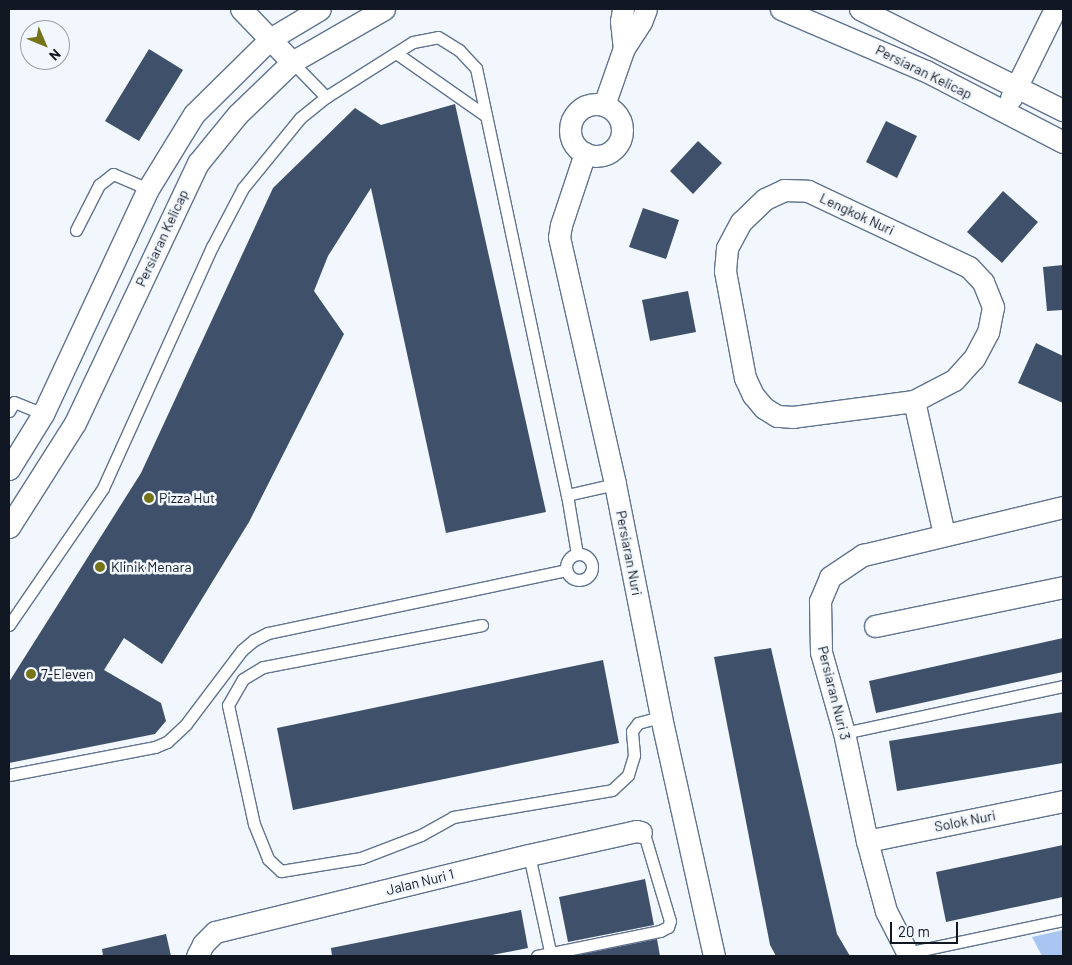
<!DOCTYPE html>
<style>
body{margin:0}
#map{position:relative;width:1072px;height:965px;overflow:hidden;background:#f2f7fd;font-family:Barlow,sans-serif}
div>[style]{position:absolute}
.green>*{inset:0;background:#a8c6f1}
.building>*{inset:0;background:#3f506a}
.roads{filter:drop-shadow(1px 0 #61738f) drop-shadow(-1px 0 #61738f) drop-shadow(0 1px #61738f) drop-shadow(0 -1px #61738f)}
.lane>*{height:11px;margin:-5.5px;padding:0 5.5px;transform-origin:5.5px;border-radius:5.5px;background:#fff}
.lane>.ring{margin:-5.5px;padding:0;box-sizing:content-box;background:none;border:11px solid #fff;border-radius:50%}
.street>*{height:21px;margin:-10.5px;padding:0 10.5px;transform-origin:10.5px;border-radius:10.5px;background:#fff}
.street>.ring{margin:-10.5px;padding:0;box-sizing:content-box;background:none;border:21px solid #fff;border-radius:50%}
.dots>*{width:14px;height:14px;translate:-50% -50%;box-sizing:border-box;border:2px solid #f2f7fd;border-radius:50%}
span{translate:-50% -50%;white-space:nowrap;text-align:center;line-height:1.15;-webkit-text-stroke:5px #f2f7fd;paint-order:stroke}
.street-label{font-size:14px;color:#111823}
.poi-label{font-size:14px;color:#111823}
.left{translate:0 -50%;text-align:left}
.frame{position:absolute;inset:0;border:10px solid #111823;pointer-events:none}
.north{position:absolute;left:20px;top:20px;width:50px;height:50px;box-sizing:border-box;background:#f2f7fd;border:1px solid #989ea6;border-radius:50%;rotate:135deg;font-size:14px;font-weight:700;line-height:20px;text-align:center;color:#111823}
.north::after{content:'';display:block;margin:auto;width:18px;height:22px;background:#767418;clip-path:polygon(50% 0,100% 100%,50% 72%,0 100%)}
.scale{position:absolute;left:890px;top:922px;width:68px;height:22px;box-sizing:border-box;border:2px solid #111823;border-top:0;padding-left:6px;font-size:15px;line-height:18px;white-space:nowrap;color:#111823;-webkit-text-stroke:4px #f2f7fd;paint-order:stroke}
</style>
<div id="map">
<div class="green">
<div style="clip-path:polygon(1063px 930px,1063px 956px,1042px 956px,1032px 937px)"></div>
</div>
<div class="building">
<div style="clip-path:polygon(149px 49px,183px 70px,139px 141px,105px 121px)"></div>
<div style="clip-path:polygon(455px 104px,546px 512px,446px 533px,371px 188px,328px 256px,314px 291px,344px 334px,249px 522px,162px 664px,124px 638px,104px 670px,161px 703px,166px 721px,155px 734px,9px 763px,9px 682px,141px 473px,273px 188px,355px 108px,381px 125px)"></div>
<div style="clip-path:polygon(886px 121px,917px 136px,897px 178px,866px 162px)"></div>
<div style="clip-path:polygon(698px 141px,722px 163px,693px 194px,670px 171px)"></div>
<div style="clip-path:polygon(1003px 191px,1038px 222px,1002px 263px,967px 232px)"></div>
<div style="clip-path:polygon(643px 208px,679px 220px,666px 259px,629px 247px)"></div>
<div style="clip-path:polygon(1063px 265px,1063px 310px,1047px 311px,1043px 267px)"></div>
<div style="clip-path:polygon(688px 291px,696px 332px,650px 341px,642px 300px)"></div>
<div style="clip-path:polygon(1036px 343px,1063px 356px,1063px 403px,1018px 383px)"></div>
<div style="clip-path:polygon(1063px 638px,1063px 672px,876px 713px,869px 681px)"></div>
<div style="clip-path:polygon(771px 648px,837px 934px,850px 956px,776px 956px,770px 945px,714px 657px)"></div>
<div style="clip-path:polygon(603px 660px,619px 743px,293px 810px,277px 728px)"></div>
<div style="clip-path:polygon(1063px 712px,1063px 763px,897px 791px,889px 741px)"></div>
<div style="clip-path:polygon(1063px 845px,1063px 897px,946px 922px,936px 872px)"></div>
<div style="clip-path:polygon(645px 879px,654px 925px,568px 942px,559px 897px)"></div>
<div style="clip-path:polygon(521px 910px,528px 948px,487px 956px,332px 956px,331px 948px)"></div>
<div style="clip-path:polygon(166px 934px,171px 956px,103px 956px,102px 949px)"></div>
<div style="clip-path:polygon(657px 939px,660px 956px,573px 956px)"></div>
</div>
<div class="roads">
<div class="lane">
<div style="left:396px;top:53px;width:110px;rotate:35deg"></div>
<div style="left:292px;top:62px;width:49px;rotate:45.8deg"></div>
<div style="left:76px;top:230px;width:51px;rotate:-62.9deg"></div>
<div style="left:99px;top:185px;width:18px;rotate:-38deg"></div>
<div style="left:113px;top:174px;width:38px;rotate:23deg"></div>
<div style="left:9px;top:411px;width:10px;rotate:-61deg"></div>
<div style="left:14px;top:402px;width:31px;rotate:22deg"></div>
<div style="left:567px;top:495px;width:49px;rotate:-12.9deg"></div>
<div class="ring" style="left:566px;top:554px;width:15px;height:15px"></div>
<div style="left:9px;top:625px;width:166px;rotate:-55.5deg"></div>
<div style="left:103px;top:488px;width:265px;rotate:-65.7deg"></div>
<div style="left:212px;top:247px;width:67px;rotate:-62.3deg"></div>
<div style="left:243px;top:188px;width:90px;rotate:-50.8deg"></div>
<div style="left:300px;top:118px;width:33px;rotate:-39deg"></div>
<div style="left:326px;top:97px;width:103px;rotate:-32.3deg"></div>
<div style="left:413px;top:42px;width:25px;rotate:-11deg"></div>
<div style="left:438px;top:37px;width:25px;rotate:32deg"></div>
<div style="left:459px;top:50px;width:25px;rotate:47deg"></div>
<div style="left:476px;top:68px;width:437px;rotate:78deg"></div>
<div style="left:567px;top:495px;width:60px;rotate:80.4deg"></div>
<div style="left:482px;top:625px;width:223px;rotate:169.1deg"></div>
<div style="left:263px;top:667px;width:23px;rotate:149deg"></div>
<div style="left:243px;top:679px;width:30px;rotate:120deg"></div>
<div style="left:228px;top:705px;width:122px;rotate:77.7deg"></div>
<div style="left:254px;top:824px;width:38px;rotate:68deg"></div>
<div style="left:268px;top:859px;width:18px;rotate:43deg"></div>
<div style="left:281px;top:871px;width:81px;rotate:-9.2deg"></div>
<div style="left:361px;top:858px;width:64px;rotate:-21deg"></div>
<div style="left:421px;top:835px;width:37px;rotate:-29deg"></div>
<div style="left:453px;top:817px;width:161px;rotate:-9.6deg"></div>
<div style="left:612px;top:790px;width:22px;rotate:-43deg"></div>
<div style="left:628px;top:775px;width:21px;rotate:-73deg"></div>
<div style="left:634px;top:755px;width:24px;rotate:-95deg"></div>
<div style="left:632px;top:731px;width:10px;rotate:-53deg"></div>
<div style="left:638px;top:723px;width:24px;rotate:-15deg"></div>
<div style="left:844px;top:733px;width:224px;rotate:-12.1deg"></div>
<div style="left:9px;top:775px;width:149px;rotate:-10.9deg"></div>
<div style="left:155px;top:747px;width:13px;rotate:-23deg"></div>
<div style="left:167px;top:742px;width:26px;rotate:-43deg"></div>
<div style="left:186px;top:724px;width:93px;rotate:-52.9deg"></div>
<div style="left:242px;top:650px;width:16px;rotate:-40deg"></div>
<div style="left:254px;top:640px;width:16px;rotate:-27deg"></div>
<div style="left:268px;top:633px;width:305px;rotate:-11.9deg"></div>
<div style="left:529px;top:855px;width:103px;rotate:77.7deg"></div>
<div style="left:907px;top:953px;width:159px;rotate:-11.9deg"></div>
<div style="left:537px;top:956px;width:126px;rotate:-11.5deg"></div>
<div style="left:660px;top:931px;width:9px;rotate:-27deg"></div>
<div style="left:668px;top:927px;width:6px;rotate:-72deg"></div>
<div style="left:670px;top:921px;width:88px;rotate:-106.6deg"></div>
<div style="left:645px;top:837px;width:6px;rotate:-129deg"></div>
</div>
<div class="street">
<div style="left:241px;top:9px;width:74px;rotate:46.1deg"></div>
<div style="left:623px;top:9px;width:12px;rotate:99deg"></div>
<div style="left:621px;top:21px;width:27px;rotate:84deg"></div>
<div style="left:781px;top:9px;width:158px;rotate:23.2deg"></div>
<div style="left:926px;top:71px;width:154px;rotate:27.4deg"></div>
<div style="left:860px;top:9px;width:227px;rotate:26.5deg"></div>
<div style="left:1011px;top:98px;width:99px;rotate:-63.7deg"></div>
<div class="ring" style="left:570px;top:104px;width:31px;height:31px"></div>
<div style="left:604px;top:105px;width:60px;rotate:-70.7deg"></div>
<div style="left:624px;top:48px;width:31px;rotate:-57deg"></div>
<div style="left:641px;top:22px;width:14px;rotate:-69deg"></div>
<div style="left:585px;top:153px;width:76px;rotate:108.4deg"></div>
<div style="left:561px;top:225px;width:12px;rotate:99deg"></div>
<div style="left:559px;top:237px;width:253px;rotate:77.2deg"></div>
<div style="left:615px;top:484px;width:237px;rotate:78.8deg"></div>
<div style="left:661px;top:717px;width:245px;rotate:77.5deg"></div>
<div style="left:784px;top:190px;width:24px;rotate:2deg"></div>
<div style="left:808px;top:191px;width:178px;rotate:25.3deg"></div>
<div style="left:969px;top:267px;width:21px;rotate:47deg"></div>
<div style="left:983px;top:282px;width:27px;rotate:68deg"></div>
<div style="left:993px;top:307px;width:25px;rotate:101deg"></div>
<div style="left:988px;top:332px;width:30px;rotate:118deg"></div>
<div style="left:974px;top:358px;width:30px;rotate:132deg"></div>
<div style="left:954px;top:380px;width:45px;rotate:152.3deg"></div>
<div style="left:914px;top:401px;width:122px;rotate:172.5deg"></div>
<div style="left:793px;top:417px;width:16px;rotate:-176deg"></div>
<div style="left:777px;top:416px;width:15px;rotate:-148deg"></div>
<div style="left:764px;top:408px;width:17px;rotate:-130deg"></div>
<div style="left:753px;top:395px;width:19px;rotate:-115deg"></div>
<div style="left:745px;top:378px;width:109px;rotate:-100.6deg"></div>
<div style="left:725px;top:271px;width:23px;rotate:-85deg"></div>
<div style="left:727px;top:248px;width:30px;rotate:-62deg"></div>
<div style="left:741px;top:222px;width:33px;rotate:-44deg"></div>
<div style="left:765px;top:199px;width:21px;rotate:-25deg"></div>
<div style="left:914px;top:401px;width:136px;rotate:77.3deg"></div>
<div style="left:9px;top:469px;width:65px;rotate:-58.3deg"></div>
<div style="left:43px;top:414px;width:248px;rotate:-65deg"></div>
<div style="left:148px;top:189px;width:88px;rotate:-58.5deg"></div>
<div style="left:194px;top:114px;width:107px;rotate:-44.6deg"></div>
<div style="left:270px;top:39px;width:58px;rotate:-31deg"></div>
<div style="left:9px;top:527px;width:123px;rotate:-57.6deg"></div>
<div style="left:75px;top:423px;width:288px;rotate:-64.7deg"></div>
<div style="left:198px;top:163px;width:63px;rotate:-50.8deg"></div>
<div style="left:238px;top:114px;width:75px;rotate:-43.9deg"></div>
<div style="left:292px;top:62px;width:106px;rotate:-29.9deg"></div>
<div style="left:875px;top:626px;width:192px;rotate:-11.7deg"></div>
<div style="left:867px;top:841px;width:200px;rotate:-11.5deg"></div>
<div style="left:197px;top:956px;width:13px;rotate:-63deg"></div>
<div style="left:203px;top:944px;width:17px;rotate:-45deg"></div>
<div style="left:215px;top:932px;width:323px;rotate:-13.8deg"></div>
<div style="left:529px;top:855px;width:110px;rotate:-12.6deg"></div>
<div style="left:636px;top:831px;width:5px;rotate:11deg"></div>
<div style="left:909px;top:956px;width:51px;rotate:-117.1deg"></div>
<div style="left:886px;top:911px;width:73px;rotate:-105.2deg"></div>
<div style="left:867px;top:841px;width:110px;rotate:-102deg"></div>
<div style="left:844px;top:733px;width:84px;rotate:-105.9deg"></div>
<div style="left:821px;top:652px;width:51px;rotate:-91.1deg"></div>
<div style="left:820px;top:601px;width:26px;rotate:-67deg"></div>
<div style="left:830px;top:577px;width:40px;rotate:-34deg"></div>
<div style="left:863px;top:555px;width:206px;rotate:-13.5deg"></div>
</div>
</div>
<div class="dots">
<div style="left:149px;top:498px;background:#767418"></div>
<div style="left:100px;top:567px;background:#767418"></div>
<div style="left:31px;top:674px;background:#767418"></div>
</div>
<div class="street-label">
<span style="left:924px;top:72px;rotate:26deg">Persiaran Kelicap</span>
<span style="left:857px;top:214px;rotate:25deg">Lengkok Nuri</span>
<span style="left:162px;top:238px;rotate:-65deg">Persiaran Kelicap</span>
<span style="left:629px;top:553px;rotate:79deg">Persiaran Nuri</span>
<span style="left:834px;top:693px;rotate:76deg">Persiaran Nuri 3</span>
<span style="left:965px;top:821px;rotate:-11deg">Solok Nuri</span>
<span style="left:420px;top:882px;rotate:-14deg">Jalan Nuri 1</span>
</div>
<div class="poi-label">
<span class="left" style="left:159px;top:498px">Pizza Hut</span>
<span class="left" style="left:111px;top:567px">Klinik Menara</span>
<span class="left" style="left:41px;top:674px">7-Eleven</span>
</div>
<div class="frame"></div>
<div class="north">N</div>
<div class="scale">20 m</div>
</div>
